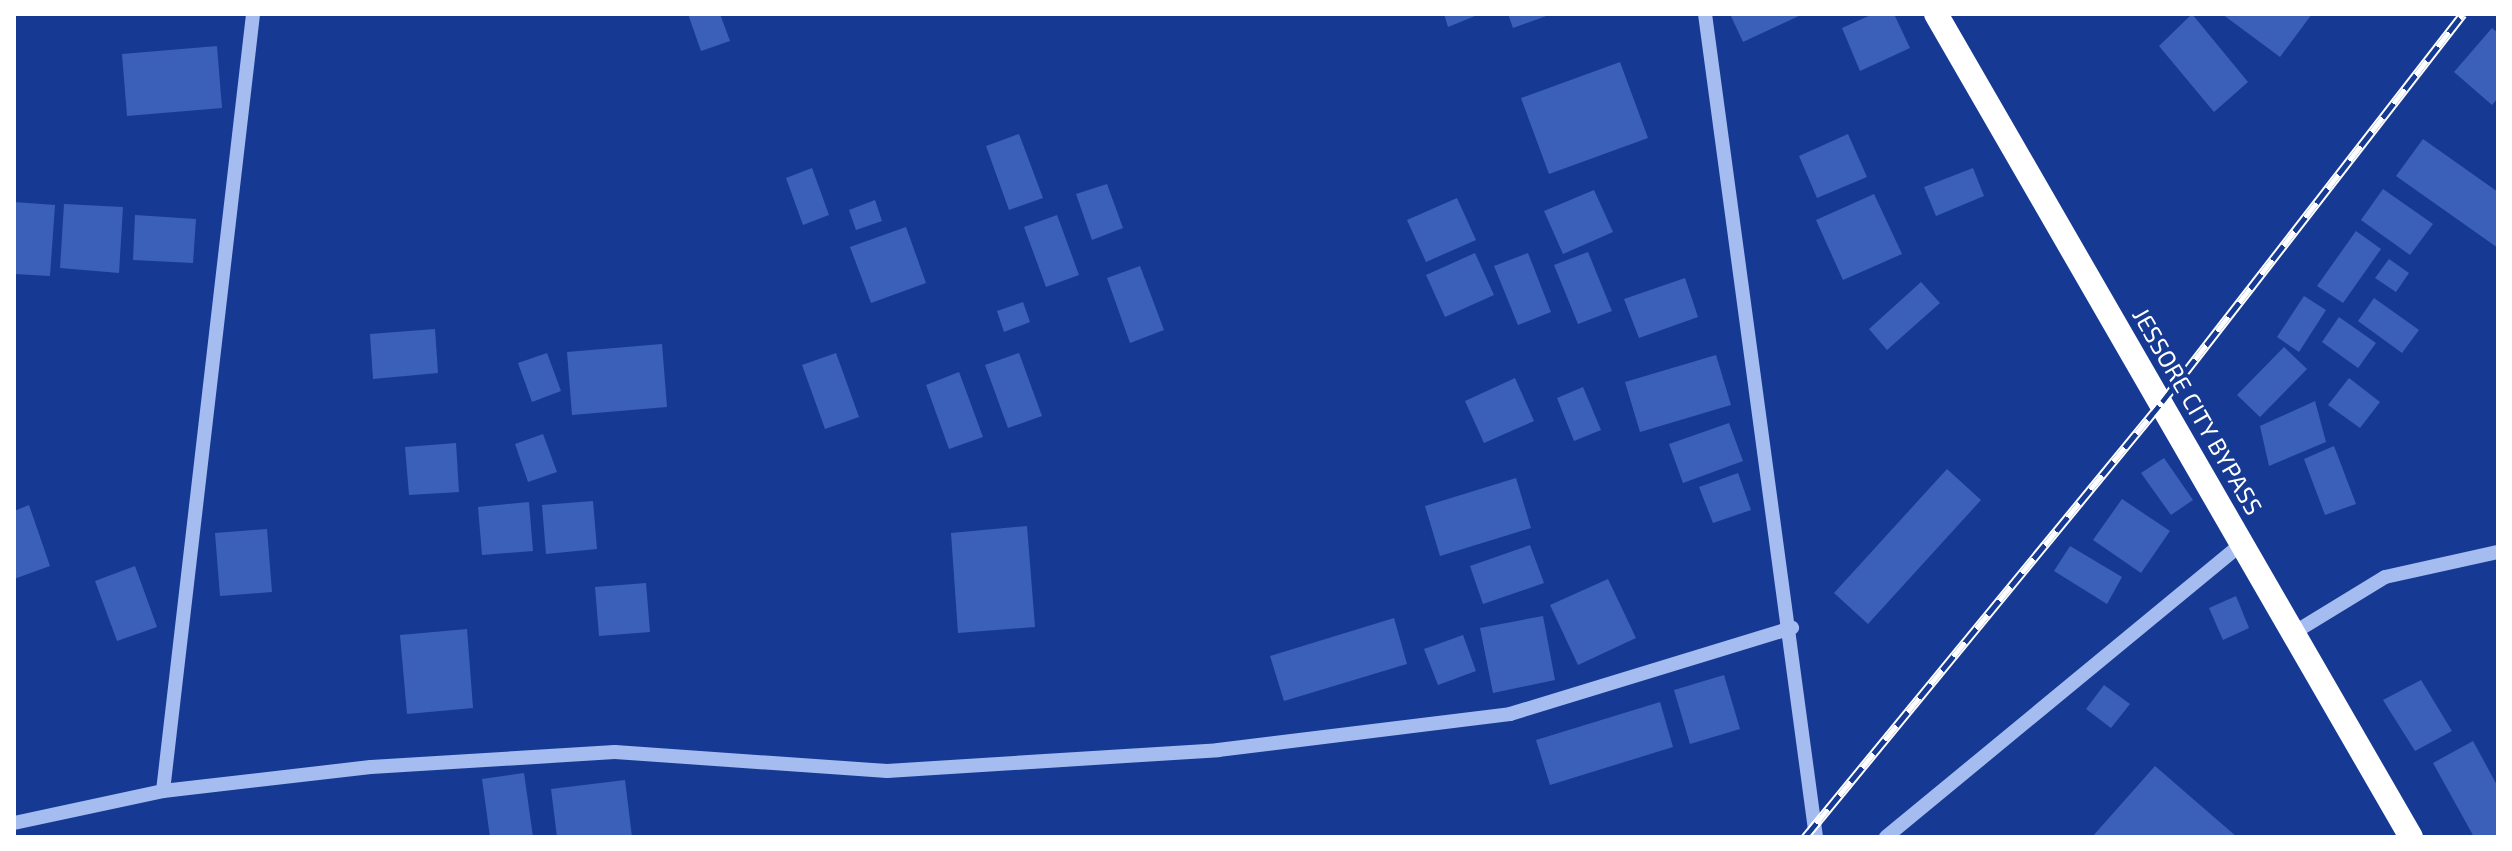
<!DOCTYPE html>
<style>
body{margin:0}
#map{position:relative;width:2512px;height:851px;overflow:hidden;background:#163a93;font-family:"Exo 2",sans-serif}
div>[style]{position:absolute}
.building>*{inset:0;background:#3a60ba}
.minor>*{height:14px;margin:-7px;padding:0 7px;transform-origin:7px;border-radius:7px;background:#a5bcf1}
.highway>*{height:24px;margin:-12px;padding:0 12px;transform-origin:12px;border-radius:12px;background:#fff}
.rail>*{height:9px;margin-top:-4.5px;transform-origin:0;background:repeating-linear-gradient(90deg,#163a93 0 18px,#fff 0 36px);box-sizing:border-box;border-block:2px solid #fff}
span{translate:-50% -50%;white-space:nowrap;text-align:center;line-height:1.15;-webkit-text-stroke:8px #163a93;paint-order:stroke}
.street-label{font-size:24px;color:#fff}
.frame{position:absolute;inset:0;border:16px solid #fff;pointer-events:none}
</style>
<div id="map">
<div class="building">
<div style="clip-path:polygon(688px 14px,720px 14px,730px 41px,701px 51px)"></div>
<div style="clip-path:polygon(1444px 14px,1480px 14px,1448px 27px)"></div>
<div style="clip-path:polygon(1508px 14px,1552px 14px,1513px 28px)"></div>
<div style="clip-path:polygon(1730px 14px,1803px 14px,1743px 42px)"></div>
<div style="clip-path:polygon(1873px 14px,1894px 14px,1910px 48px,1860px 71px,1842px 28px)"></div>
<div style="clip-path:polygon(2192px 14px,2248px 82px,2214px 112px,2159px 46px)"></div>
<div style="clip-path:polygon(2222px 14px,2312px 14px,2280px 57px)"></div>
<div style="clip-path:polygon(2492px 28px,2498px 33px,2498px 98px,2492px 105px,2454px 72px)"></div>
<div style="clip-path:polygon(217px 46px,222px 108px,127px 116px,122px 54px)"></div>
<div style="clip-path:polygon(1620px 62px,1648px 138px,1549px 174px,1521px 98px)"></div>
<div style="clip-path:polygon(1019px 134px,1043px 198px,1009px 210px,986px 146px)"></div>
<div style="clip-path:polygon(1848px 134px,1867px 177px,1817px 198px,1799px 156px)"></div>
<div style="clip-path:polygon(2423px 139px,2498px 192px,2498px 248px,2396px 176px)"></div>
<div style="clip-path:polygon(812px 168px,829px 215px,803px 225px,786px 178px)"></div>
<div style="clip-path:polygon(1973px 168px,1984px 196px,1936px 216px,1924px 187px)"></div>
<div style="clip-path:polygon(1107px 184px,1123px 228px,1092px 240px,1076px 194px)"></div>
<div style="clip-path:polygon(2383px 189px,2433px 224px,2410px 255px,2361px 220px)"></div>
<div style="clip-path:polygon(1594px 190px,1613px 232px,1563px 254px,1544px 211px)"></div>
<div style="clip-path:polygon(1874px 194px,1902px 254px,1843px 280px,1816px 220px)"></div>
<div style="clip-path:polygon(1457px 198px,1476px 240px,1426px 262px,1407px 220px)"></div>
<div style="clip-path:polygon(875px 200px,882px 221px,856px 230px,849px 210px)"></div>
<div style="clip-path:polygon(14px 202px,55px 205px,50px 276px,14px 274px)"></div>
<div style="clip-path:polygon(64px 204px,123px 207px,119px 273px,60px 268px)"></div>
<div style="clip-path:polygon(135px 215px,196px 219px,193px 263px,133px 260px)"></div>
<div style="clip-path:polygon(1057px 215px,1079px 275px,1046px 287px,1024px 227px)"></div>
<div style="clip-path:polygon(906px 227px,926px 283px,871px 303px,850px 247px)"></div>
<div style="clip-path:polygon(2356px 231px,2381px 249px,2343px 303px,2317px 286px)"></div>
<div style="clip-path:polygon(1588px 252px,1612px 311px,1578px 324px,1554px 265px)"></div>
<div style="clip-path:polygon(1475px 253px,1494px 295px,1445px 317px,1426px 275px)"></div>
<div style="clip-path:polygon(1528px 253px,1551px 312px,1518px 325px,1494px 266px)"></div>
<div style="clip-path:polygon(2389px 259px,2409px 273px,2396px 292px,2375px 278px)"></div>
<div style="clip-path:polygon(1140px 266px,1164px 330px,1130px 343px,1107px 278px)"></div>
<div style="clip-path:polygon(1685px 278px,1698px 317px,1639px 338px,1624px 299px)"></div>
<div style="clip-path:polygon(1921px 282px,1940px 303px,1887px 350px,1869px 329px)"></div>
<div style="clip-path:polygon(2304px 296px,2326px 310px,2299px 352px,2277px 337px)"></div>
<div style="clip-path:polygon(2374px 298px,2419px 330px,2402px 353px,2358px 321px)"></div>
<div style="clip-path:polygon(1023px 302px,1030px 322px,1004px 332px,997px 311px)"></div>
<div style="clip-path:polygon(2339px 317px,2376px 343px,2358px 368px,2322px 342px)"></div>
<div style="clip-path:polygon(435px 329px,438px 373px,373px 379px,370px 334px)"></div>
<div style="clip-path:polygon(662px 344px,667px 407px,572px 415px,567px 352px)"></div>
<div style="clip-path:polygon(2284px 347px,2307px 369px,2260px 417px,2237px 395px)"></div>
<div style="clip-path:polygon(547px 353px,561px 391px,532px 402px,518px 363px)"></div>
<div style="clip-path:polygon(836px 353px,859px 417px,825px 429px,802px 365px)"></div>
<div style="clip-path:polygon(1019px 353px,1042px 416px,1008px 428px,985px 365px)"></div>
<div style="clip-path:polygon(1716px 355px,1731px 405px,1640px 432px,1625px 382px)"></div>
<div style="clip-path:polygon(959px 372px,983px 437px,949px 449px,926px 385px)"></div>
<div style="clip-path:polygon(1515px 378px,1534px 421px,1484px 443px,1465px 401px)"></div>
<div style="clip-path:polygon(2349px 378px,2380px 402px,2360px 428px,2328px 405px)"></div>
<div style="clip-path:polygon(1583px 387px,1601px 430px,1574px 441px,1557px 398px)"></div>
<div style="clip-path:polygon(2315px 401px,2326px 442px,2269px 466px,2260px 426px)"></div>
<div style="clip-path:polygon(1729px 423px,1743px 461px,1683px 483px,1669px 444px)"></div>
<div style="clip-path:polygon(543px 434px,557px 472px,528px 482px,515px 444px)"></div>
<div style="clip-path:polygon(456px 443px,459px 492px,409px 495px,405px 447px)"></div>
<div style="clip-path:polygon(2334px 446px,2356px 504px,2325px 515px,2304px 459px)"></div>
<div style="clip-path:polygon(2164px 458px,2193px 500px,2171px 515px,2141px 473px)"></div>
<div style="clip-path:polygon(1947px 469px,1981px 500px,1868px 624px,1834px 593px)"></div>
<div style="clip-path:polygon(1738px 473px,1751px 510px,1713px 523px,1699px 487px)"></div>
<div style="clip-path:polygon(1516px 478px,1531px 528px,1440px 556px,1425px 506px)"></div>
<div style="clip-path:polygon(2122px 499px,2170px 531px,2141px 573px,2093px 540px)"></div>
<div style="clip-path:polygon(593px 501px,597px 549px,546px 554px,542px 505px)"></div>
<div style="clip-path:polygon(529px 502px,533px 551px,482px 555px,478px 507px)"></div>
<div style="clip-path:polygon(29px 505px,50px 566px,14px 579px,14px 511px)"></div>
<div style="clip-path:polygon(1027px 526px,1035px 627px,958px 633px,951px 533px)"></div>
<div style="clip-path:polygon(267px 529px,272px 592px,220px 596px,215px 533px)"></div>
<div style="clip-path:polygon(1530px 545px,1544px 583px,1483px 604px,1470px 566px)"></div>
<div style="clip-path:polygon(2070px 546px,2122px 577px,2107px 604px,2054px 571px)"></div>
<div style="clip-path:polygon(135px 566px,157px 627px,117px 641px,95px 581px)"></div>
<div style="clip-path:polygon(1608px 579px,1636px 638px,1578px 665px,1550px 605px)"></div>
<div style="clip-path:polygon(646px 583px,650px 632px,599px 636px,595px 587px)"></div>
<div style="clip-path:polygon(2236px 596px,2249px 628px,2223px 640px,2209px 608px)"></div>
<div style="clip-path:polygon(1543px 616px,1555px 680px,1493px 693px,1480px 628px)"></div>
<div style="clip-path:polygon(1394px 618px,1407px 664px,1284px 701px,1270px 656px)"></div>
<div style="clip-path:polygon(467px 629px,473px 708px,407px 714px,400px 635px)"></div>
<div style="clip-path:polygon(1463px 635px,1476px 671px,1438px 685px,1424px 649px)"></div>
<div style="clip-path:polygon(1724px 675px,1740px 729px,1690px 744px,1674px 690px)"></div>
<div style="clip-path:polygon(2421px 680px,2452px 731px,2415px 751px,2383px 700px)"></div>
<div style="clip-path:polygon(2104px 685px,2130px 704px,2111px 728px,2086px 709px)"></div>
<div style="clip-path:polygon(1660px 702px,1673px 747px,1550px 785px,1536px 740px)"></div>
<div style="clip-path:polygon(2473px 741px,2498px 787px,2498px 837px,2474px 837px,2433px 763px)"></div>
<div style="clip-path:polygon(2155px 766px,2237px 837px,2092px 837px)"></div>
<div style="clip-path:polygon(524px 773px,533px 837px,490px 837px,482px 779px)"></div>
<div style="clip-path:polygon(625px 780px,632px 837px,557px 837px,551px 789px)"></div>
</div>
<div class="minor">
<div style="left:1705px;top:14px;width:830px;rotate:82.32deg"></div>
<div style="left:2295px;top:632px;width:105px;rotate:-31.4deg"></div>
<div style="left:2385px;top:577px;width:116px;rotate:-12.5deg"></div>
<div style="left:163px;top:791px;width:209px;rotate:-6.6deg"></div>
<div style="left:371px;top:767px;width:244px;rotate:-3.5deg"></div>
<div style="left:615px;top:752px;width:273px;rotate:4deg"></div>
<div style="left:887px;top:771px;width:332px;rotate:-3.6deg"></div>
<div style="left:1218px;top:750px;width:294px;rotate:-7deg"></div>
<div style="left:1510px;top:714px;width:295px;rotate:-17deg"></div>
<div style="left:14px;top:823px;width:152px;rotate:-12.1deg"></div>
<div style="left:163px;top:791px;width:782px;rotate:-83.39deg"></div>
<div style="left:1886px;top:837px;width:461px;rotate:-39.5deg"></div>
</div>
<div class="highway">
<div style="left:1936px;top:14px;width:950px;rotate:60.01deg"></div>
</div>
<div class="rail">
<div style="left:1805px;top:837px;width:563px;rotate:-50.62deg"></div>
<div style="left:2162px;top:402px;width:491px;rotate:-52.2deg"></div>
</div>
<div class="street-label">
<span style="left:2198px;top:411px;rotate:60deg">JESSORE CITY BYPASS</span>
</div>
<div class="frame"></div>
</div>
